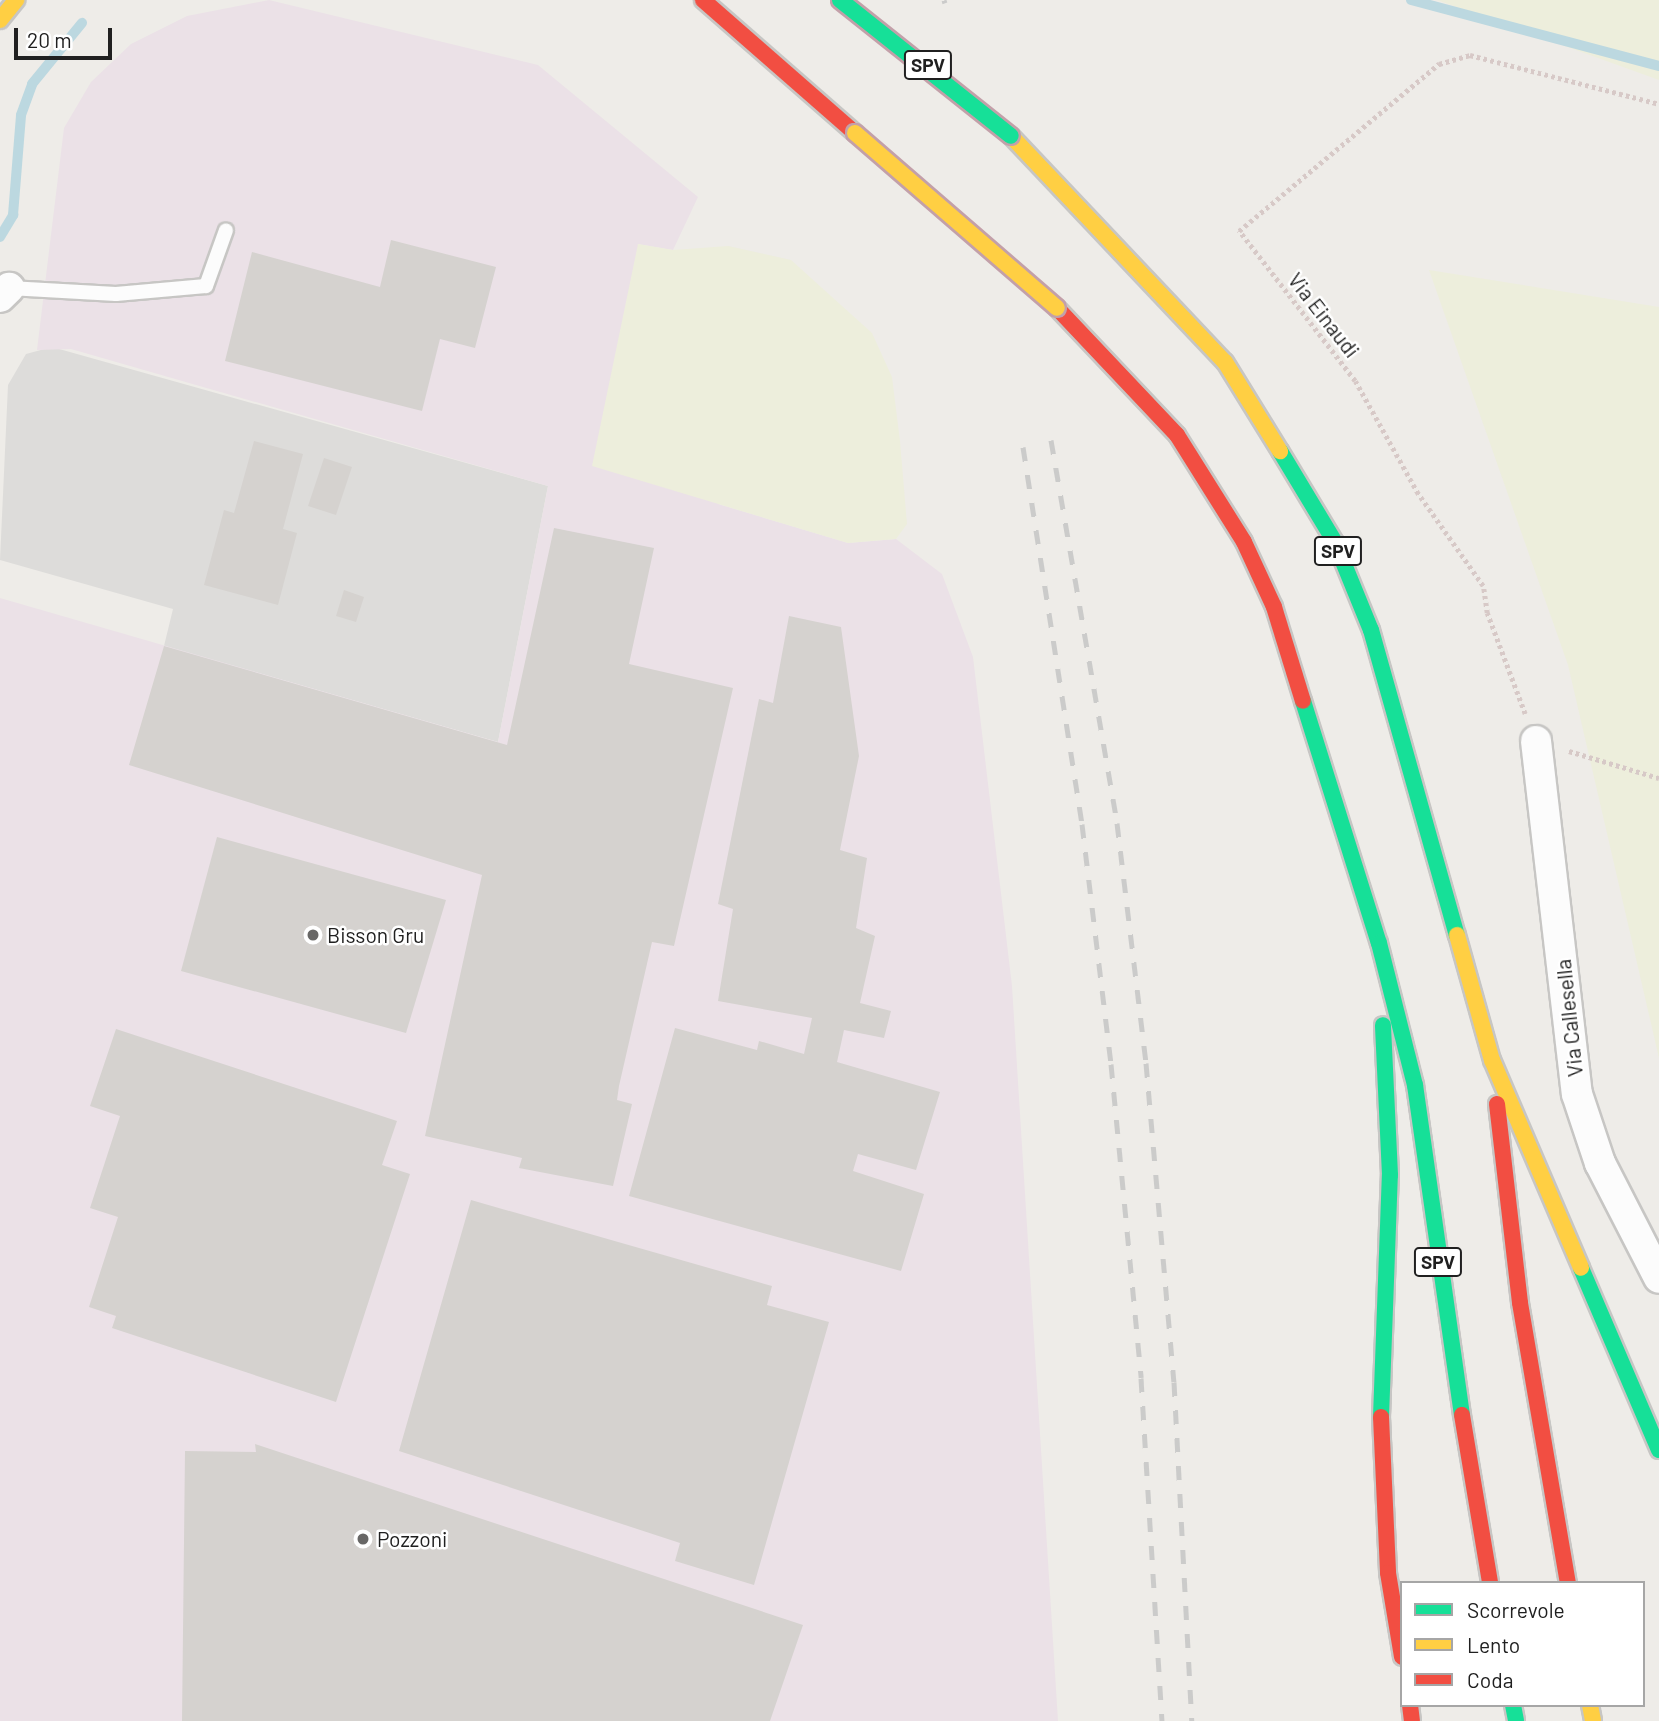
<!DOCTYPE html>
<style>
body{margin:0}
#map{position:relative;width:1659px;height:1721px;overflow:hidden;background:#eeece8;font-family:Barlow,sans-serif}
div>[style]{position:absolute}
.residential>*{inset:0;background:#dddcda}
.industrial>*{inset:0;background:#ebe1e7}
.farmland>*{inset:0;background:#edeedc}
.stream>*{height:10px;margin:-5px;padding:0 5px;transform-origin:5px;border-radius:5px;background:#bcd8e0}
.building>*{inset:0;background:#d5d2cf}
.path>*{height:4.5px;margin-top:-2.25px;transform-origin:0;background:repeating-linear-gradient(90deg,#d7c9c7 0 3.5px,transparent 0 7px)}
.roads{filter:drop-shadow(2px 0 #c7c6c4) drop-shadow(-2px 0 #c7c6c4) drop-shadow(0 2px #c7c6c4) drop-shadow(0 -2px #c7c6c4)}
.lane>*{height:14px;margin:-7px;padding:0 7px;transform-origin:7px;border-radius:7px;background:#fcfcfc}
.street>*{height:30px;margin:-15px;padding:0 15px;transform-origin:15px;border-radius:15px;background:#fcfcfc}
.fast>*{height:16px;margin:-8px;padding:0 8px;transform-origin:8px;border-radius:8px;background:#16e098}
.slow>*{height:16px;margin:-8px;padding:0 8px;transform-origin:8px;border-radius:8px;background:#ffcf43}
.jam>*{height:16px;margin:-8px;padding:0 8px;transform-origin:8px;border-radius:8px;background:#f24e42}
.rail>*{height:5px;margin-top:-2.5px;transform-origin:0;background:repeating-linear-gradient(90deg,#cbcbca 0 14px,transparent 0 28px)}
.bridges{filter:drop-shadow(2px 0 #c3a0a9) drop-shadow(-2px 0 #c3a0a9) drop-shadow(0 2px #c3a0a9) drop-shadow(0 -2px #c3a0a9)}
.fast-bridge>*{height:16px;margin:-8px;padding:0 8px;transform-origin:8px;border-radius:8px;background:#16e098}
.slow-bridge>*{height:16px;margin:-8px;padding:0 8px;transform-origin:8px;border-radius:8px;background:#ffcf43}
.dots>*{width:19px;height:19px;translate:-50% -50%;box-sizing:border-box;border:4px solid #fff;border-radius:50%}
span{translate:-50% -50%;white-space:nowrap;text-align:center;line-height:1.15;-webkit-text-stroke:5px #fff;paint-order:stroke}
.shield-label span{padding:2px 5px;background:#fff;border:2px solid;border-radius:5px;-webkit-text-stroke-width:0}
.shield-label{font-size:19px;color:#202020;font-weight:700}
.street-label{font-size:21px;color:#202020}
.poi-label{font-size:21px;color:#202020}
.left{translate:0 -50%;text-align:left}
.legend{position:absolute;left:1400px;top:1581px;width:245px;height:126px;box-sizing:border-box;background:#fff;border:2px solid #a6a6a6;margin:0;padding:9px 12px;list-style:none;font-size:21px;color:#202020}
.legend li{display:flex;align-items:center;gap:14px;height:35px}
.legend b{width:35px;border:2px solid #a6a6a6}
.scale{position:absolute;left:14px;top:28px;width:98px;height:32px;box-sizing:border-box;border:4px solid #202020;border-top:0;padding-left:9px;font-size:21px;line-height:24px;white-space:nowrap;color:#202020;-webkit-text-stroke:5px #fff;paint-order:stroke}
</style>
<div id="map">
<div class="residential">
<div style="clip-path:polygon(52px 347px,548px 486px,498px 742px,164px 646px,173px 609px,0 560px,8px 385px,26px 354px)"></div>
</div>
<div class="industrial">
<div style="clip-path:polygon(269px 0,538px 65px,698px 197px,673px 250px,638px 244px,718px 504px,848px 543px,896px 539px,942px 574px,973px 657px,1012px 986px,1058px 1721px,0 1721px,0 598px,498px 742px,548px 486px,71px 349px,37px 350px,64px 128px,91px 82px,131px 44px,187px 16px)"></div>
</div>
<div class="farmland">
<div style="clip-path:polygon(1437px 0,1659px 0,1659px 80px)"></div>
<div style="clip-path:polygon(638px 244px,673px 250px,728px 246px,791px 260px,872px 333px,892px 377px,900px 441px,907px 524px,896px 539px,848px 543px,592px 466px)"></div>
<div style="clip-path:polygon(1429px 270px,1659px 307px,1659px 1058px,1568px 665px)"></div>
</div>
<div class="stream">
<div style="left:1411px;top:0;width:257px;rotate:14.9deg"></div>
<div style="left:0;top:237px;width:26px;rotate:-59deg"></div>
<div style="left:13px;top:215px;width:100px;rotate:-85.4deg"></div>
<div style="left:21px;top:115px;width:33px;rotate:-70deg"></div>
<div style="left:32px;top:84px;width:79px;rotate:-50.7deg"></div>
</div>
<div class="building">
<div style="clip-path:polygon(391px 240px,496px 267px,475px 348px,440px 339px,422px 411px,225px 361px,252px 252px,380px 287px)"></div>
<div style="clip-path:polygon(254px 441px,303px 454px,283px 529px,297px 533px,278px 605px,204px 585px,224px 510px,234px 513px)"></div>
<div style="clip-path:polygon(324px 458px,352px 467px,336px 515px,308px 506px)"></div>
<div style="clip-path:polygon(554px 528px,654px 548px,629px 664px,733px 688px,674px 946px,652px 942px,619px 1086px,617px 1100px,632px 1104px,613px 1186px,519px 1168px,522px 1158px,425px 1136px,482px 875px,129px 765px,164px 646px,507px 745px)"></div>
<div style="clip-path:polygon(344px 590px,364px 597px,356px 622px,336px 616px)"></div>
<div style="clip-path:polygon(789px 616px,841px 627px,859px 756px,840px 850px,867px 858px,856px 928px,875px 936px,860px 1003px,891px 1011px,884px 1038px,844px 1030px,837px 1062px,940px 1092px,916px 1170px,858px 1154px,853px 1171px,924px 1194px,901px 1271px,629px 1196px,675px 1028px,757px 1050px,759px 1041px,804px 1054px,812px 1018px,718px 1001px,733px 909px,718px 904px,759px 699px,773px 703px)"></div>
<div style="clip-path:polygon(217px 837px,446px 900px,406px 1033px,181px 971px)"></div>
<div style="clip-path:polygon(116px 1029px,397px 1121px,382px 1165px,410px 1174px,336px 1402px,112px 1328px,116px 1316px,89px 1307px,118px 1217px,90px 1208px,120px 1116px,90px 1106px)"></div>
<div style="clip-path:polygon(471px 1200px,772px 1286px,767px 1305px,829px 1322px,754px 1585px,675px 1561px,680px 1543px,399px 1451px)"></div>
<div style="clip-path:polygon(255px 1444px,803px 1625px,770px 1721px,182px 1721px,185px 1451px,256px 1452px)"></div>
</div>
<div class="path">
<div style="left:1525px;top:714px;width:108px;rotate:-110.6deg"></div>
<div style="left:1487px;top:613px;width:27px;rotate:-98deg"></div>
<div style="left:1483px;top:586px;width:113px;rotate:-125.2deg"></div>
<div style="left:1418px;top:494px;width:129px;rotate:-119.1deg"></div>
<div style="left:1355px;top:381px;width:190px;rotate:-127.7deg"></div>
<div style="left:1239px;top:231px;width:261px;rotate:-39.9deg"></div>
<div style="left:1439px;top:64px;width:32px;rotate:-16deg"></div>
<div style="left:1470px;top:55px;width:195px;rotate:14.5deg"></div>
<div style="left:1569px;top:751px;width:94px;rotate:16.7deg"></div>
</div>
<div class="roads">
<div class="lane">
<div style="left:9px;top:288px;width:107px;rotate:3.2deg"></div>
<div style="left:116px;top:294px;width:90px;rotate:-5.1deg"></div>
<div style="left:206px;top:286px;width:59px;rotate:-70.3deg"></div>
</div>
<div class="street">
<div style="left:0;top:297px;width:13px;rotate:-45deg"></div>
<div style="left:1536px;top:741px;width:355px;rotate:83.4deg"></div>
<div style="left:1577px;top:1094px;width:73px;rotate:71.6deg"></div>
<div style="left:1600px;top:1163px;width:129px;rotate:62.8deg"></div>
</div>
<div class="fast">
<div style="left:1280px;top:451px;width:106px;rotate:58.9deg"></div>
<div style="left:1335px;top:542px;width:95px;rotate:67.8deg"></div>
<div style="left:1371px;top:630px;width:317px;rotate:74.3deg"></div>
<div style="left:1303px;top:701px;width:254px;rotate:72.6deg"></div>
<div style="left:1379px;top:943px;width:146px;rotate:75.8deg"></div>
<div style="left:1415px;top:1085px;width:333px;rotate:81.9deg"></div>
<div style="left:1581px;top:1268px;width:198px;rotate:66.8deg"></div>
<div style="left:1381px;top:1417px;width:242px;rotate:-87.9deg"></div>
<div style="left:1390px;top:1175px;width:150px;rotate:-92.7deg"></div>
<div style="left:1513px;top:1705px;width:16px;rotate:79deg"></div>
</div>
<div class="slow">
<div style="left:0;top:20px;width:26px;rotate:-51deg"></div>
<div style="left:1011px;top:136px;width:311px;rotate:46.6deg"></div>
<div style="left:1225px;top:362px;width:105px;rotate:58.3deg"></div>
<div style="left:1457px;top:935px;width:130px;rotate:74.4deg"></div>
<div style="left:1492px;top:1060px;width:226px;rotate:66.8deg"></div>
<div style="left:1590px;top:1705px;width:16px;rotate:79deg"></div>
</div>
<div class="jam">
<div style="left:703px;top:0;width:202px;rotate:41.2deg"></div>
<div style="left:1057px;top:308px;width:175px;rotate:46.6deg"></div>
<div style="left:1177px;top:435px;width:126px;rotate:57.9deg"></div>
<div style="left:1244px;top:542px;width:72px;rotate:65.2deg"></div>
<div style="left:1274px;top:607px;width:98px;rotate:72.9deg"></div>
<div style="left:1497px;top:1104px;width:200px;rotate:83.4deg"></div>
<div style="left:1520px;top:1303px;width:284px;rotate:80.3deg"></div>
<div style="left:1462px;top:1415px;width:170px;rotate:80.5deg"></div>
<div style="left:1381px;top:1417px;width:156px;rotate:87.4deg"></div>
<div style="left:1388px;top:1573px;width:85px;rotate:80.5deg"></div>
<div style="left:1410px;top:1705px;width:16px;rotate:83deg"></div>
</div>
</div>
<div class="rail">
<div style="left:944px;top:0;width:3px;rotate:72deg"></div>
<div style="left:1051px;top:440px;width:389px;rotate:80.2deg"></div>
<div style="left:1117px;top:823px;width:242px;rotate:83.1deg"></div>
<div style="left:1146px;top:1063px;width:320px;rotate:85deg"></div>
<div style="left:1174px;top:1382px;width:339px;rotate:87deg"></div>
<div style="left:1023px;top:447px;width:382px;rotate:81.1deg"></div>
<div style="left:1082px;top:824px;width:242px;rotate:83.1deg"></div>
<div style="left:1111px;top:1064px;width:315px;rotate:84.5deg"></div>
<div style="left:1141px;top:1378px;width:344px;rotate:86.5deg"></div>
</div>
<div class="bridges">
<div class="fast-bridge">
<div style="left:840px;top:0;width:218px;rotate:38.5deg"></div>
</div>
<div class="slow-bridge">
<div style="left:855px;top:133px;width:267px;rotate:40.9deg"></div>
</div>
</div>
<div class="dots">
<div style="left:313px;top:935px;background:#686766"></div>
<div style="left:363px;top:1539px;background:#686766"></div>
</div>
<div class="shield-label">
<span style="left:928px;top:65px">SPV</span>
<span style="left:1338px;top:551px">SPV</span>
<span style="left:1438px;top:1262px">SPV</span>
</div>
<div class="street-label">
<span style="left:1324px;top:315px;rotate:52deg">Via Einaudi</span>
<span style="left:1569px;top:1018px;rotate:-96deg">Via Callesella</span>
</div>
<div class="poi-label">
<span class="left" style="left:327px;top:935px">Bisson Gru</span>
<span class="left" style="left:377px;top:1539px">Pozzoni</span>
</div>
<ul class="legend">
<li><b style="height:9px;background:#16e098"></b>Scorrevole</li>
<li><b style="height:9px;background:#ffcf43"></b>Lento</li>
<li><b style="height:9px;background:#f24e42"></b>Coda</li>
</ul>
<div class="scale">20 m</div>
</div>
